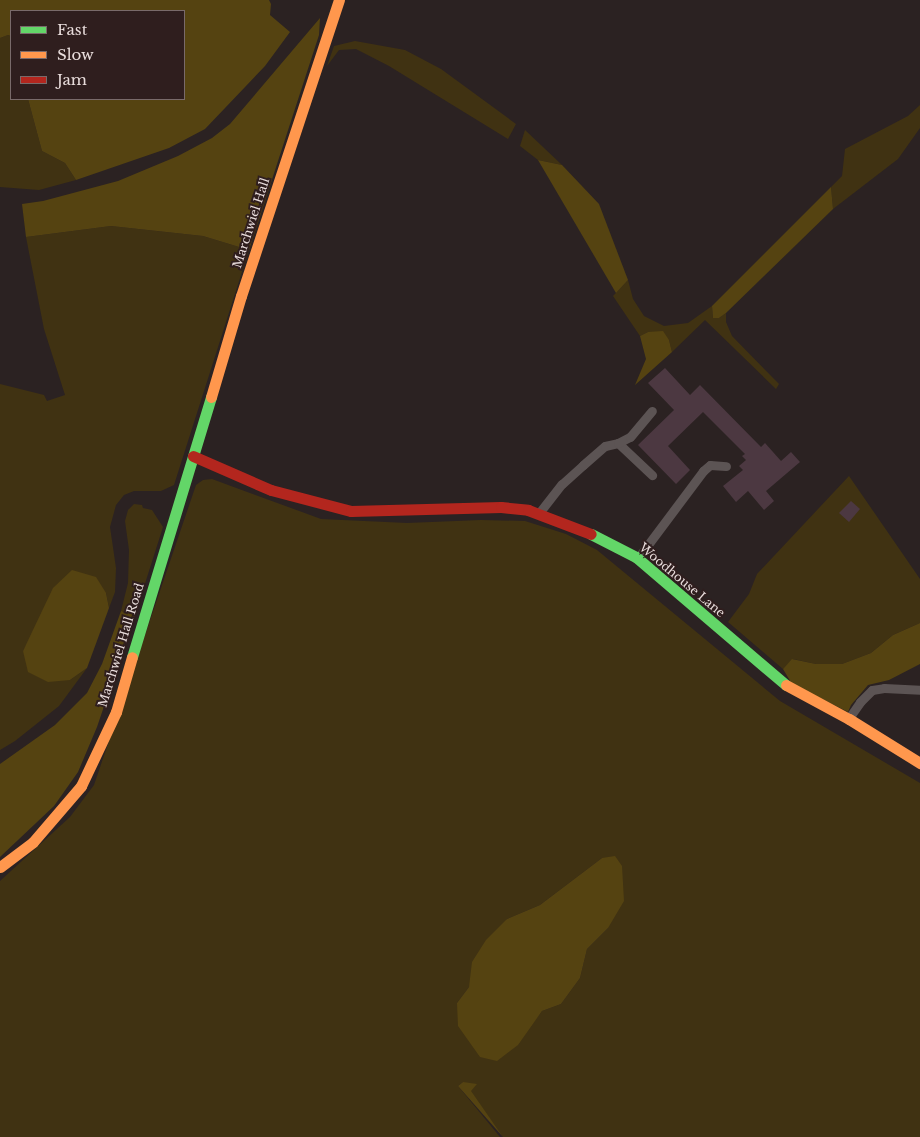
<!DOCTYPE html>
<style>
body{margin:0}
#map{position:relative;width:920px;height:1137px;overflow:hidden;background:#2b2222;font-family:"Libre Baskerville",serif}
div>[style]{position:absolute}
.green>*{inset:0;background:#403212}
.forest>*{inset:0;background:#554311}
.building>*{inset:0;background:#4c3841}
.lane>*{height:9px;margin:-4.5px;padding:0 4.5px;transform-origin:4.5px;border-radius:4.5px;background:#5c5454}
.fast>*{height:11px;margin:-5.5px;padding:0 5.5px;transform-origin:5.5px;border-radius:5.5px;background:#63d668}
.slow>*{height:11px;margin:-5.5px;padding:0 5.5px;transform-origin:5.5px;border-radius:5.5px;background:#ff974d}
.jam>*{height:11px;margin:-5.5px;padding:0 5.5px;transform-origin:5.5px;border-radius:5.5px;background:#b3261e}
span{translate:-50% -50%;white-space:nowrap;text-align:center;line-height:1.15;-webkit-text-stroke:4px #2f1e1e;paint-order:stroke}
.street-label{font-size:12px;color:#e9dddc}
.legend{position:absolute;left:10px;top:10px;width:175px;height:90px;box-sizing:border-box;background:#2f1e1e;border:1px solid #796a6a;margin:0;padding:6px 9px;list-style:none;font-size:15px;color:#e9dddc}
.legend li{display:flex;align-items:center;gap:10px;height:25px}
.legend b{width:25px;border:1px solid #796a6a}
</style>
<div id="map">
<div class="green">
<div style="clip-path:polygon(8px 35px,11px 36px,11px 99px,28px 99px,42px 151px,65px 163px,76px 180px,39px 190px,0 187px,0 38px)"></div>
<div style="clip-path:polygon(355px 41px,405px 50px,441px 69px,516px 124px,508px 139px,389px 66px,356px 49px,339px 50px,327px 66px,334px 46px)"></div>
<div style="clip-path:polygon(920px 105px,920px 128px,898px 159px,833px 209px,831px 187px,842px 176px,845px 149px,908px 116px)"></div>
<div style="clip-path:polygon(525px 130px,562px 165px,538px 160px,520px 146px)"></div>
<div style="clip-path:polygon(111px 226px,203px 236px,249px 250px,174px 485px,161px 491px,134px 491px,124px 495px,116px 505px,110px 527px,116px 568px,115px 592px,109px 608px,106px 593px,36px 627px,23px 651px,70px 680px,87px 668px,59px 706px,15px 741px,0 750px,0 384px,44px 395px,47px 401px,65px 395px,44px 329px,26px 237px)"></div>
<div style="clip-path:polygon(628px 280px,633px 299px,644px 316px,664px 326px,688px 323px,712px 306px,713px 318px,719px 318px,726px 313px,726px 322px,732px 336px,779px 384px,776px 389px,705px 320px,672px 352px,669px 340px,648px 332px,640px 336px,613px 296px)"></div>
<div style="clip-path:polygon(849px 476px,920px 579px,920px 623px,893px 635px,871px 653px,842px 664px,816px 664px,793px 659px,783px 669px,728px 622px,749px 594px,757px 574px)"></div>
<div style="clip-path:polygon(evenodd,212px 479px,321px 519px,407px 523px,481px 520px,525px 521px,566px 534px,597px 550px,780px 701px,920px 783px,920px 1137px,503px 1137px,463px 1082px,458px 1086px,500px 1137px,0 1137px,0 881px,70px 817px,94px 785px,196px 485px,203px 480px,212px 479px,602px 858px,608px 928px,587px 949px,580px 978px,561px 1004px,542px 1011px,535px 1020px,457px 1003px,469px 987px,507px 919px,540px 905px,602px 858px)"></div>
<div style="clip-path:polygon(134px 504px,142px 505px,143px 508px,152px 510px,163px 527px,135px 615px,121px 611px,128px 583px,129px 550px,125px 521px,128px 510px)"></div>
</div>
<div class="forest">
<div style="clip-path:polygon(0 0,269px 0,271px 4px,270px 15px,290px 32px,265px 66px,205px 129px,169px 148px,76px 180px,65px 163px,42px 151px,28px 99px,184px 99px,184px 11px,11px 11px,11px 36px,8px 35px,0 38px)"></div>
<div style="clip-path:polygon(320px 18px,319px 35px,249px 250px,203px 236px,111px 226px,26px 237px,22px 204px,43px 201px,118px 181px,178px 156px,212px 138px,230px 124px)"></div>
<div style="clip-path:polygon(538px 160px,562px 165px,599px 204px,628px 280px,616px 293px)"></div>
<div style="clip-path:polygon(831px 187px,833px 209px,726px 313px,719px 318px,713px 318px,712px 306px)"></div>
<div style="clip-path:polygon(663px 331px,669px 340px,672px 352px,635px 385px,646px 359px,640px 336px,648px 332px)"></div>
<div style="clip-path:polygon(72px 570px,96px 577px,106px 593px,109px 608px,87px 668px,70px 680px,48px 682px,28px 672px,23px 651px,53px 588px)"></div>
<div style="clip-path:polygon(121px 611px,135px 615px,97px 727px,78px 772px,54px 806px,0 857px,0 764px,55px 725px,87px 693px,102px 664px)"></div>
<div style="clip-path:polygon(920px 623px,920px 664px,889px 680px,868px 685px,851px 705px,848px 712px,792px 684px,783px 669px,792px 659px,816px 664px,842px 664px,871px 653px,893px 635px)"></div>
<div style="clip-path:polygon(615px 856px,622px 866px,624px 901px,608px 928px,587px 949px,580px 978px,561px 1004px,542px 1011px,518px 1045px,497px 1061px,480px 1057px,458px 1026px,457px 1003px,469px 987px,472px 962px,486px 940px,507px 919px,540px 905px,602px 858px)"></div>
<div style="clip-path:polygon(463px 1082px,477px 1084px,471px 1091px,503px 1137px,458px 1086px)"></div>
</div>
<div class="building">
<div style="clip-path:polygon(665px 368px,690px 395px,700px 385px,761px 447px,765px 443px,781px 461px,791px 452px,800px 462px,766px 491px,774px 501px,764px 510px,748px 491px,736px 502px,723px 486px,743px 470px,739px 466px,746px 460px,742px 456px,745px 454px,703px 412px,668px 446px,690px 470px,676px 484px,638px 445px,674px 410px,648px 383px)"></div>
<div style="clip-path:polygon(851px 501px,860px 509px,849px 522px,839px 513px)"></div>
</div>
<div class="lane">
<div style="left:618px;top:443px;width:47px;rotate:43.3deg"></div>
<div style="left:539px;top:513px;width:37px;rotate:-52deg"></div>
<div style="left:562px;top:484px;width:28px;rotate:-42deg"></div>
<div style="left:583px;top:465px;width:29px;rotate:-41deg"></div>
<div style="left:605px;top:446px;width:13px;rotate:-13deg"></div>
<div style="left:618px;top:443px;width:13px;rotate:-27deg"></div>
<div style="left:630px;top:437px;width:34px;rotate:-50deg"></div>
<div style="left:638px;top:558px;width:109px;rotate:-53.2deg"></div>
<div style="left:703px;top:471px;width:9px;rotate:-41deg"></div>
<div style="left:710px;top:465px;width:16px;rotate:4deg"></div>
<div style="left:849px;top:718px;width:19px;rotate:-55deg"></div>
<div style="left:860px;top:702px;width:17px;rotate:-45deg"></div>
<div style="left:872px;top:690px;width:12px;rotate:-9deg"></div>
<div style="left:884px;top:688px;width:36px;rotate:3deg"></div>
</div>
<div class="fast">
<div style="left:591px;top:534px;width:51px;rotate:27.1deg"></div>
<div style="left:636px;top:557px;width:197px;rotate:40.5deg"></div>
<div style="left:132px;top:657px;width:272px;rotate:-73.1deg"></div>
</div>
<div class="slow">
<div style="left:211px;top:397px;width:105px;rotate:-73.5deg"></div>
<div style="left:241px;top:296px;width:312px;rotate:-71.7deg"></div>
<div style="left:786px;top:685px;width:72px;rotate:28.4deg"></div>
<div style="left:849px;top:719px;width:84px;rotate:31.8deg"></div>
<div style="left:0;top:867px;width:41px;rotate:-37.1deg"></div>
<div style="left:33px;top:842px;width:74px;rotate:-49.4deg"></div>
<div style="left:81px;top:786px;width:82px;rotate:-64.7deg"></div>
<div style="left:116px;top:712px;width:57px;rotate:-73.8deg"></div>
</div>
<div class="jam">
<div style="left:193px;top:456px;width:85px;rotate:23.6deg"></div>
<div style="left:271px;top:490px;width:83px;rotate:14.7deg"></div>
<div style="left:351px;top:511px;width:150px;rotate:-1.5deg"></div>
<div style="left:501px;top:507px;width:27px;rotate:6deg"></div>
<div style="left:528px;top:510px;width:67px;rotate:20.9deg"></div>
</div>
<div class="street-label">
<span style="left:251px;top:223px;rotate:-72deg">Marchwiel Hall</span>
<span style="left:682px;top:580px;rotate:40deg">Woodhouse Lane</span>
<span style="left:121px;top:645px;rotate:-73deg">Marchwiel Hall Road</span>
</div>
<ul class="legend">
<li><b style="height:6px;background:#63d668"></b>Fast</li>
<li><b style="height:6px;background:#ff974d"></b>Slow</li>
<li><b style="height:6px;background:#b3261e"></b>Jam</li>
</ul>
</div>
